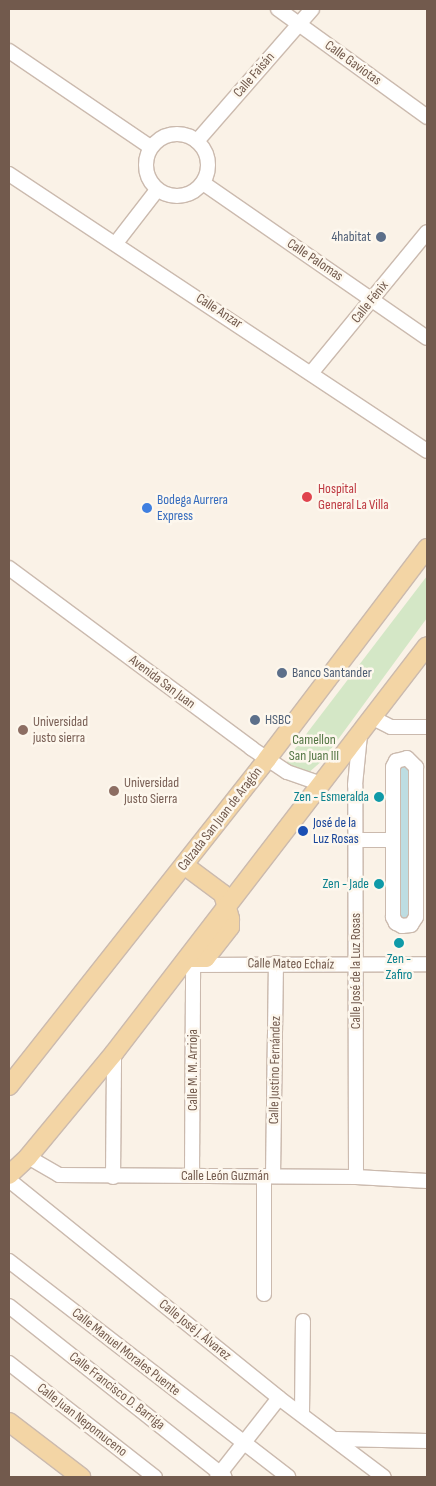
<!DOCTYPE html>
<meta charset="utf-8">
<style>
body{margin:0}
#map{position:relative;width:436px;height:1486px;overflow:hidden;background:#faf2e7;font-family:"Sofia Sans Condensed",sans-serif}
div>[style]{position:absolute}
.green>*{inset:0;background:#d4e7c6}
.water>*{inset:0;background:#bddde2}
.roads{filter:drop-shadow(1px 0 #cbbaae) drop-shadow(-1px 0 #cbbaae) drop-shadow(0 1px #cbbaae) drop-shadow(0 -1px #cbbaae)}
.minor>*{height:14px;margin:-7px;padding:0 7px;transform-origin:7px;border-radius:7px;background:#fff}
.minor>.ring{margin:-7px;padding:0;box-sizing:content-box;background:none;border:14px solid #fff;border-radius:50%}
.major>*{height:18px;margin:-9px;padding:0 9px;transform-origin:9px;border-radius:9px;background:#f3d5a5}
.dots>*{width:14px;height:14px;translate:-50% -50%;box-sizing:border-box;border:2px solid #fdf7ed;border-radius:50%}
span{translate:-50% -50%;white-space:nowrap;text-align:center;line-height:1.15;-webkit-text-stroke:5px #fdf7ed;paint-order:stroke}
.street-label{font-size:14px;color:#725a4d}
.service-label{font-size:14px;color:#4e5e75}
.right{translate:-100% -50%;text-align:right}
.left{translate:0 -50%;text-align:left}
.health-label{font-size:14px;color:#be3a42}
.shop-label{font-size:14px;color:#366cbe}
.education-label{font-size:14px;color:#785e54}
.park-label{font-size:14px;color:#557746}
.culture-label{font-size:14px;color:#0d838f}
.transit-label{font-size:14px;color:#164399}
.frame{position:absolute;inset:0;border:10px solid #725a4d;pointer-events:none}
</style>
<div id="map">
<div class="green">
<div style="clip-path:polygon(427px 576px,427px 618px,323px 760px,307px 774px,285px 767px,291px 754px)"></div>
</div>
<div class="water">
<div style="clip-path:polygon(411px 763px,411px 919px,398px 919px,397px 764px)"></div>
</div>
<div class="roads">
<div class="minor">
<div style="left:278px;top:9px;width:184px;rotate:35.9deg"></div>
<div style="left:9px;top:51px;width:171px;rotate:34.2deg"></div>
<div class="ring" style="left:146px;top:134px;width:48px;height:48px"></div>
<div style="left:197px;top:141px;width:175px;rotate:-48.9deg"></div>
<div style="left:9px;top:174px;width:501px;rotate:33.53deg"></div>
<div style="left:203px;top:183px;width:272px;rotate:34.7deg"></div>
<div style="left:116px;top:243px;width:67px;rotate:-52.3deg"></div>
<div style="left:312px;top:372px;width:181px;rotate:-50.6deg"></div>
<div style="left:9px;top:568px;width:302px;rotate:36.6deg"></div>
<div style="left:251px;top:748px;width:43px;rotate:33.7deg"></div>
<div style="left:287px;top:772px;width:37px;rotate:19deg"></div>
<div style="left:373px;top:718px;width:20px;rotate:27deg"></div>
<div style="left:391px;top:727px;width:36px"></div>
<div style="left:407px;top:758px;width:13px;rotate:45deg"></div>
<div style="left:416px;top:767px;width:150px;rotate:90deg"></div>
<div style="left:416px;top:917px;width:9px;rotate:122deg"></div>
<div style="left:411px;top:925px;width:9px;rotate:174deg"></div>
<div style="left:402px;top:926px;width:7px;rotate:-153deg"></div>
<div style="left:396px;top:923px;width:7px;rotate:-117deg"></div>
<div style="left:393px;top:917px;width:150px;rotate:-90deg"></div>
<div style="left:393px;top:767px;width:7px;rotate:-63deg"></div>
<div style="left:396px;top:761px;width:11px;rotate:-15deg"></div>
<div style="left:357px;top:840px;width:36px"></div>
<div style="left:194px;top:965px;width:233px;rotate:-0.2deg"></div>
<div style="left:28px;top:1157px;width:36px;rotate:30deg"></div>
<div style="left:59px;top:1175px;width:297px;rotate:0.4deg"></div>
<div style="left:356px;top:1177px;width:71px;rotate:3.2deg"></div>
<div style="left:192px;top:1176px;width:211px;rotate:-89.7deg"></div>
<div style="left:273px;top:1176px;width:213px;rotate:-89.2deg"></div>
<div style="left:113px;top:1177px;width:124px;rotate:-89.5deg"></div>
<div style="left:356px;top:1177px;width:392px;rotate:-90.1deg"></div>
<div style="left:355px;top:785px;width:50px;rotate:-84.3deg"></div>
<div style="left:9px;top:1180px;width:347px;rotate:38.9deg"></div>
<div style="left:279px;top:1398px;width:131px;rotate:37deg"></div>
<div style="left:9px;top:1261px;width:353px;rotate:37.7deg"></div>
<div style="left:264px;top:1294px;width:118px;rotate:-90deg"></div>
<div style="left:9px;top:1306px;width:275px;rotate:38.4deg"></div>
<div style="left:9px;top:1363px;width:185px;rotate:38deg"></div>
<div style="left:302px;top:1414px;width:93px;rotate:-89.4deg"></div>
<div style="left:337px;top:1439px;width:90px;rotate:1.3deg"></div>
<div style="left:217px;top:1477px;width:100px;rotate:-51.9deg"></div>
</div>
<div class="major">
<div style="left:184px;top:865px;width:49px;rotate:36.6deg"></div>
<div style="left:223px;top:894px;width:26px;rotate:74deg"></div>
<div style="left:230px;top:919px;width:8px;rotate:90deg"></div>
<div style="left:230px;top:927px;width:39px;rotate:128deg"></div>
<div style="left:206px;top:958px;width:18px;rotate:180deg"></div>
<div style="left:9px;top:1086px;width:417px;rotate:-51.7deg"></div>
<div style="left:267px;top:759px;width:265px;rotate:-52.8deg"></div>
<div style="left:9px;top:1175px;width:26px;rotate:-43deg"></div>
<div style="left:28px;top:1157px;width:135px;rotate:-50.4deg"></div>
<div style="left:114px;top:1053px;width:513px;rotate:-52.44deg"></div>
<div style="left:9px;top:1422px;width:91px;rotate:37.4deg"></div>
</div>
</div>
<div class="dots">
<div style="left:381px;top:237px;background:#5c6f8a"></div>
<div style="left:307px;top:497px;background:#e0444e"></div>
<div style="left:147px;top:508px;background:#3f7fe0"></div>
<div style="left:282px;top:673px;background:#5c6f8a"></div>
<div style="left:255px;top:720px;background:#5c6f8a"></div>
<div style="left:23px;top:730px;background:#8d6e63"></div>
<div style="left:114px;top:791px;background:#8d6e63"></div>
<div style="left:379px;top:797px;background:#0f9aa8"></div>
<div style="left:303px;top:831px;background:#1a4fb4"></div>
<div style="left:379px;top:884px;background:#0f9aa8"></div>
<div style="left:399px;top:943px;background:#0f9aa8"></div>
</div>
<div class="street-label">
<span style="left:353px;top:63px;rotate:36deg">Calle Gaviotas</span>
<span style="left:254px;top:75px;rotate:-49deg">Calle Faisán</span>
<span style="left:315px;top:260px;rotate:34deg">Calle Palomas</span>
<span style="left:370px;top:302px;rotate:-51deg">Calle Fénix</span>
<span style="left:219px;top:311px;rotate:33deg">Calle Anzar</span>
<span style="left:162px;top:682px;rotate:37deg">Avenida San Juan</span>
<span style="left:220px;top:819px;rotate:-52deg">Calzada San Juan de Aragón</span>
<span style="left:291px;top:964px;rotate:1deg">Calle Mateo Echaíz</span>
<span style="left:356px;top:971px;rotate:-90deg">Calle José de la Luz Rosas</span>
<span style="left:193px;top:1070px;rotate:-90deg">Calle M. M. Arrioja</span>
<span style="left:275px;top:1070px;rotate:-89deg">Calle Justino Fernández</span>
<span style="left:225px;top:1176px">Calle León Guzmán</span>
<span style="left:195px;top:1330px;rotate:39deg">Calle José J. Álvarez</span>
<span style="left:126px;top:1352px;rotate:38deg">Calle Manuel Morales Puente</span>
<span style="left:117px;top:1391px;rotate:38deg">Calle Francisco D. Barriga</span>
<span style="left:82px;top:1420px;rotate:38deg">Calle Juan Nepomuceno</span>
</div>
<div class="service-label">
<span class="right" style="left:371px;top:237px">4habitat</span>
<span class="left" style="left:292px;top:673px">Banco Santander</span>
<span class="left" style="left:265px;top:720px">HSBC</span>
</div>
<div class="health-label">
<span class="left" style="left:318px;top:497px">Hospital<br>General La Villa</span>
</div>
<div class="shop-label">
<span class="left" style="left:157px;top:508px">Bodega Aurrera<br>Express</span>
</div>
<div class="education-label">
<span class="left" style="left:33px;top:730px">Universidad<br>justo sierra</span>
<span class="left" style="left:124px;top:791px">Universidad<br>Justo Sierra</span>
</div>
<div class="park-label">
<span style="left:314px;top:748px">Camellon<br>San Juan III</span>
</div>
<div class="culture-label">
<span class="right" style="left:369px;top:797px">Zen - Esmeralda</span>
<span class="right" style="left:369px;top:884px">Zen - Jade</span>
<span style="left:399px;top:967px">Zen -<br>Zafiro</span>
</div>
<div class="transit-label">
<span class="left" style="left:313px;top:831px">José de la<br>Luz Rosas</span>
</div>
<div class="frame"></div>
</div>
